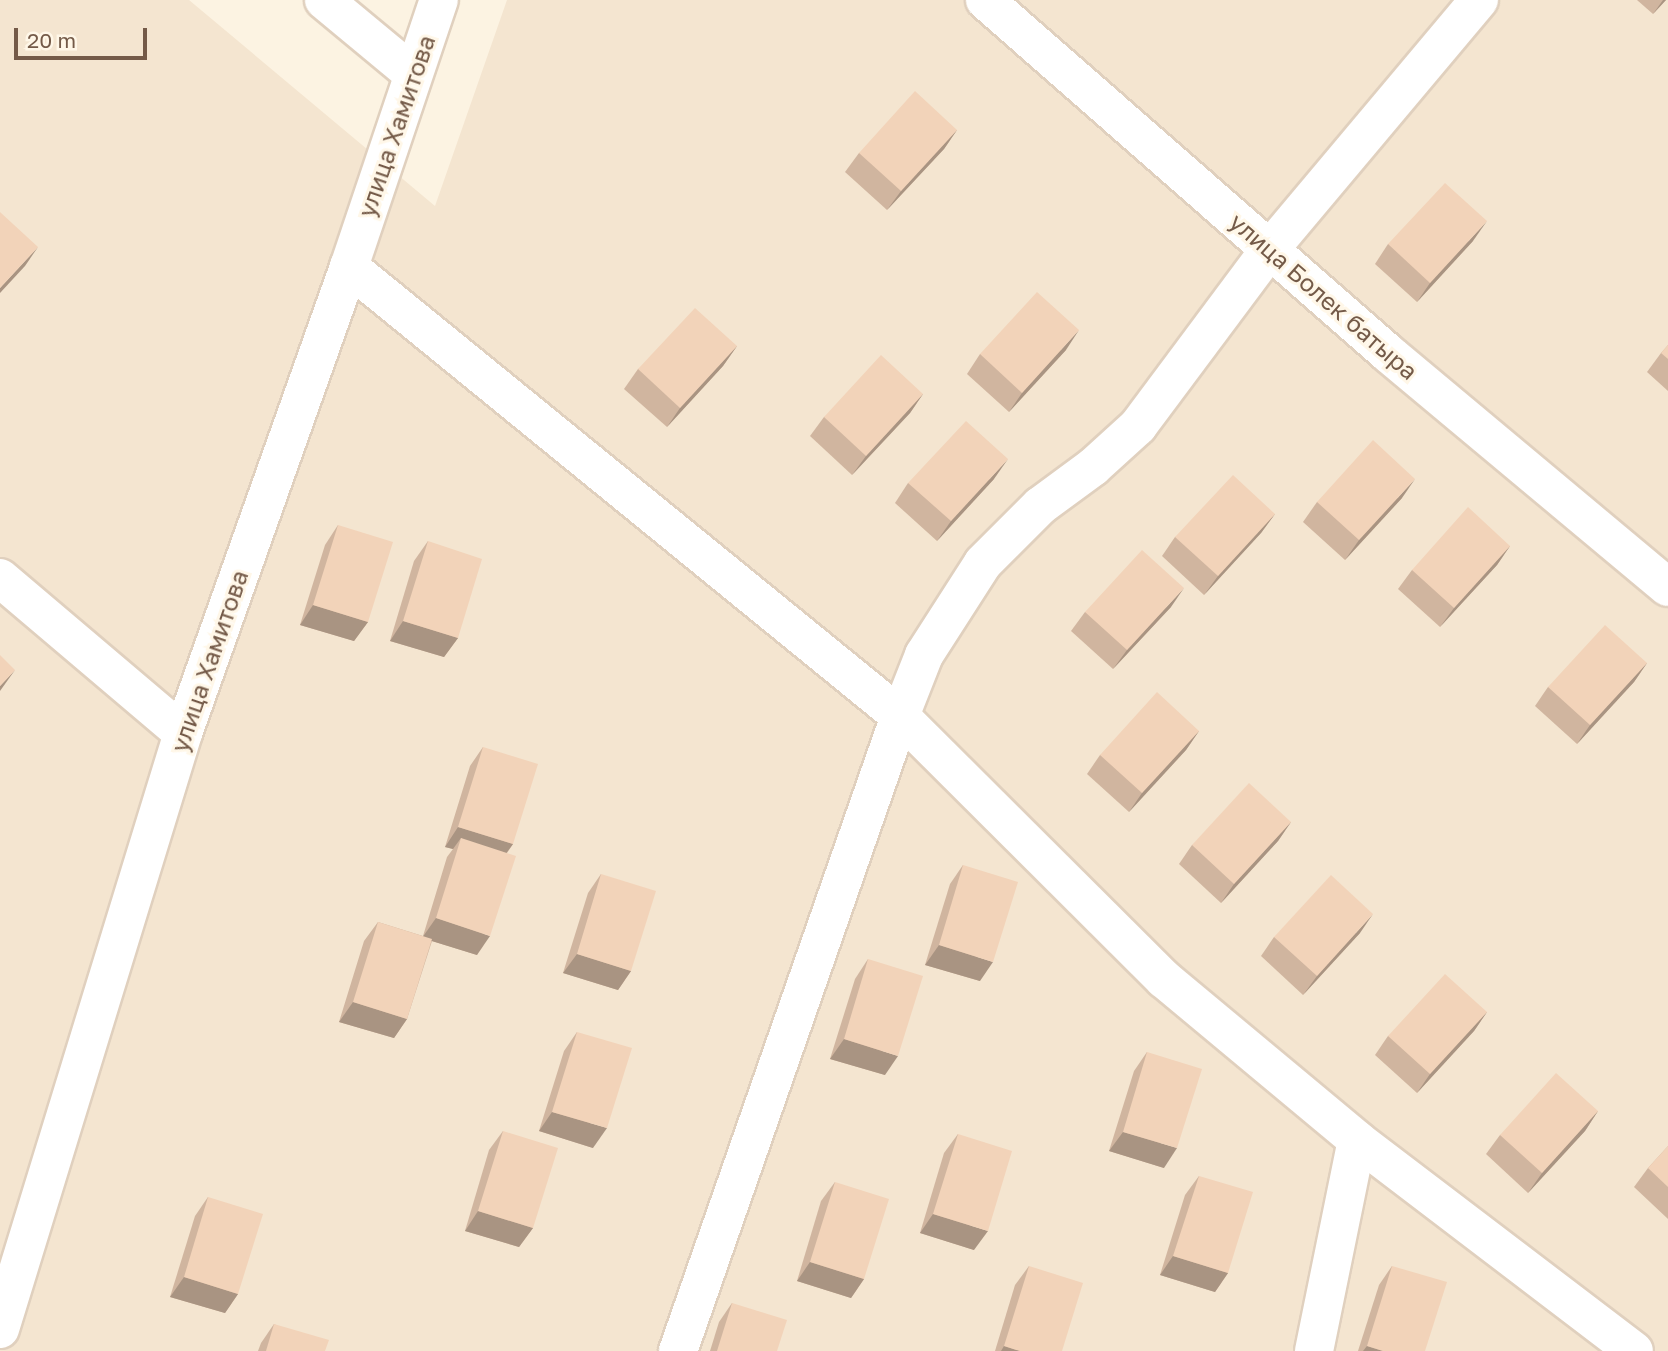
<!DOCTYPE html>
<meta charset="utf-8">
<style>
body{margin:0}
#map{position:relative;width:1668px;height:1351px;overflow:hidden;background:#fcf3e2;font-family:"Golos Text",sans-serif}
div>[style]{position:absolute}
.residential>*{inset:0;background:#f4e5d0}
.roads{filter:drop-shadow(2px 0 #e0d0be) drop-shadow(-2px 0 #e0d0be) drop-shadow(0 2px #e0d0be) drop-shadow(0 -2px #e0d0be)}
.street>*{height:38px;margin:-19px;padding:0 19px;transform-origin:19px;border-radius:19px;background:#fff}
.secondary>*{height:38px;margin:-19px;padding:0 19px;transform-origin:19px;border-radius:19px;background:#fff}
.wall>*{inset:0;background:#d0b59f}
.shaded-wall>*{inset:0;background:#a99482}
.building>*{inset:0;background:#f2d3b9}
span{translate:-50% -50%;white-space:nowrap;text-align:center;line-height:1.15;-webkit-text-stroke:6px #fff7e8;paint-order:stroke}
.street-label{font-size:24px;color:#745a48}
.scale{position:absolute;left:14px;top:28px;width:133px;height:32px;box-sizing:border-box;border:4px solid #745a48;border-top:0;padding-left:9px;font-size:21px;line-height:24px;white-space:nowrap;color:#745a48;-webkit-text-stroke:5px #fff7e8;paint-order:stroke}
</style>
<div id="map">
<div class="residential">
<div style="clip-path:polygon(0 0,189px 0,435px 206px,507px 0,1668px 0,1668px 1351px,0 1351px)"></div>
</div>
<div class="roads">
<div class="street">
<div style="left:324px;top:0;width:114px;rotate:39.7deg"></div>
<div style="left:985px;top:0;width:537px;rotate:41.23deg"></div>
<div style="left:1389px;top:354px;width:363px;rotate:39.9deg"></div>
<div style="left:349px;top:267px;width:711px;rotate:39.18deg"></div>
<div style="left:900px;top:716px;width:373px;rotate:44.9deg"></div>
<div style="left:1164px;top:979px;width:251px;rotate:39.8deg"></div>
<div style="left:1357px;top:1140px;width:348px;rotate:37.3deg"></div>
<div style="left:0;top:578px;width:240px;rotate:40.3deg"></div>
<div style="left:678px;top:1351px;width:673px;rotate:-70.73deg"></div>
<div style="left:900px;top:716px;width:66px;rotate:-68.5deg"></div>
<div style="left:924px;top:655px;width:109px;rotate:-57.3deg"></div>
<div style="left:983px;top:563px;width:81px;rotate:-45deg"></div>
<div style="left:1040px;top:506px;width:66px;rotate:-36.3deg"></div>
<div style="left:1093px;top:467px;width:61px;rotate:-42.3deg"></div>
<div style="left:1138px;top:426px;width:221px;rotate:-53.3deg"></div>
<div style="left:1270px;top:249px;width:325px;rotate:-50deg"></div>
<div style="left:1314px;top:1351px;width:215px;rotate:-78.5deg"></div>
</div>
<div class="secondary">
<div style="left:0;top:1329px;width:623px;rotate:-72.93deg"></div>
<div style="left:183px;top:733px;width:495px;rotate:-70.4deg"></div>
<div style="left:349px;top:267px;width:282px;rotate:-71.4deg"></div>
</div>
</div>
<div class="wall">
<div style="clip-path:polygon(1637px 0,1666px 0,1653px 14px)"></div>
<div style="clip-path:polygon(957px 130px,944px 149px,887px 210px,845px 172px,859px 153px)"></div>
<div style="clip-path:polygon(1473px 241px,1417px 302px,1375px 264px,1388px 244px)"></div>
<div style="clip-path:polygon(1668px 345px,1668px 391px,1647px 372px,1661px 353px)"></div>
<div style="clip-path:polygon(737px 346px,723px 366px,667px 427px,624px 389px,638px 369px)"></div>
<div style="clip-path:polygon(1066px 350px,1009px 412px,967px 374px,980px 354px)"></div>
<div style="clip-path:polygon(923px 394px,910px 413px,852px 475px,810px 436px,824px 417px)"></div>
<div style="clip-path:polygon(994px 479px,937px 541px,895px 503px,908px 483px)"></div>
<div style="clip-path:polygon(1402px 498px,1345px 560px,1303px 522px,1317px 502px)"></div>
<div style="clip-path:polygon(1275px 514px,1261px 533px,1204px 595px,1162px 556px,1175px 537px)"></div>
<div style="clip-path:polygon(338px 525px,368px 622px,354px 641px,300px 625px,325px 545px)"></div>
<div style="clip-path:polygon(428px 541px,458px 638px,444px 657px,390px 641px,414px 561px)"></div>
<div style="clip-path:polygon(1510px 546px,1497px 565px,1440px 627px,1398px 589px,1412px 570px)"></div>
<div style="clip-path:polygon(1171px 607px,1113px 669px,1071px 631px,1085px 612px)"></div>
<div style="clip-path:polygon(1647px 663px,1634px 682px,1577px 744px,1535px 706px,1548px 687px)"></div>
<div style="clip-path:polygon(1199px 731px,1186px 750px,1129px 812px,1087px 774px,1100px 755px)"></div>
<div style="clip-path:polygon(483px 747px,513px 844px,507px 853px,477px 955px,432px 941px,407px 1019px,394px 1038px,339px 1022px,364px 941px,378px 922px,423px 936px,447px 857px,453px 849px,445px 847px,470px 766px)"></div>
<div style="clip-path:polygon(1291px 822px,1278px 841px,1221px 903px,1179px 864px,1192px 845px)"></div>
<div style="clip-path:polygon(963px 865px,980px 981px,925px 965px,950px 884px)"></div>
<div style="clip-path:polygon(601px 874px,631px 971px,618px 990px,563px 973px,588px 893px)"></div>
<div style="clip-path:polygon(1360px 933px,1303px 995px,1261px 956px,1274px 937px)"></div>
<div style="clip-path:polygon(868px 959px,885px 1075px,830px 1059px,855px 979px)"></div>
<div style="clip-path:polygon(1487px 1012px,1474px 1031px,1417px 1093px,1375px 1055px,1388px 1036px)"></div>
<div style="clip-path:polygon(577px 1032px,593px 1148px,539px 1131px,564px 1051px)"></div>
<div style="clip-path:polygon(1147px 1052px,1164px 1168px,1109px 1151px,1134px 1071px)"></div>
<div style="clip-path:polygon(1598px 1111px,1585px 1131px,1528px 1193px,1486px 1154px,1500px 1135px)"></div>
<div style="clip-path:polygon(503px 1131px,533px 1228px,519px 1247px,465px 1231px,489px 1150px)"></div>
<div style="clip-path:polygon(958px 1134px,974px 1250px,920px 1233px,944px 1153px)"></div>
<div style="clip-path:polygon(1668px 1146px,1668px 1219px,1634px 1187px,1648px 1168px)"></div>
<div style="clip-path:polygon(1199px 1176px,1228px 1273px,1215px 1292px,1160px 1275px,1185px 1195px)"></div>
<div style="clip-path:polygon(835px 1182px,864px 1279px,851px 1298px,797px 1281px,821px 1201px)"></div>
<div style="clip-path:polygon(208px 1197px,238px 1294px,225px 1313px,170px 1297px,195px 1216px)"></div>
<div style="clip-path:polygon(1029px 1266px,1062px 1351px,995px 1351px,1015px 1285px)"></div>
<div style="clip-path:polygon(1392px 1266px,1425px 1351px,1358px 1351px,1379px 1285px)"></div>
<div style="clip-path:polygon(732px 1303px,777px 1351px,710px 1351px,719px 1322px)"></div>
<div style="clip-path:polygon(274px 1324px,325px 1351px,258px 1351px,261px 1343px)"></div>
</div>
<div class="shaded-wall">
<div style="clip-path:polygon(1663px 0,1666px 0,1653px 14px)"></div>
<div style="clip-path:polygon(957px 130px,944px 149px,887px 210px,901px 191px)"></div>
<div style="clip-path:polygon(1487px 221px,1473px 241px,1417px 302px,1430px 283px)"></div>
<div style="clip-path:polygon(38px 247px,25px 266px,0 293px,0 288px)"></div>
<div style="clip-path:polygon(1079px 330px,1066px 350px,1009px 412px,1022px 393px)"></div>
<div style="clip-path:polygon(737px 346px,723px 366px,667px 427px,680px 408px)"></div>
<div style="clip-path:polygon(923px 394px,910px 413px,852px 475px,866px 456px)"></div>
<div style="clip-path:polygon(1008px 459px,994px 479px,937px 541px,951px 521px)"></div>
<div style="clip-path:polygon(1415px 479px,1402px 498px,1345px 560px,1359px 540px)"></div>
<div style="clip-path:polygon(1275px 514px,1261px 533px,1204px 595px,1218px 576px)"></div>
<div style="clip-path:polygon(1510px 546px,1497px 565px,1440px 627px,1454px 608px)"></div>
<div style="clip-path:polygon(1184px 588px,1171px 607px,1113px 669px,1127px 650px)"></div>
<div style="clip-path:polygon(313px 605px,368px 622px,354px 641px,300px 625px)"></div>
<div style="clip-path:polygon(403px 621px,458px 638px,444px 657px,390px 641px)"></div>
<div style="clip-path:polygon(1647px 663px,1634px 682px,1577px 744px,1590px 725px)"></div>
<div style="clip-path:polygon(15px 670px,0 691px,0 686px)"></div>
<div style="clip-path:polygon(1199px 731px,1186px 750px,1129px 812px,1142px 793px)"></div>
<div style="clip-path:polygon(1291px 822px,1278px 841px,1221px 903px,1234px 884px)"></div>
<div style="clip-path:polygon(458px 827px,513px 844px,499px 863px,461px 838px,453px 849px,445px 847px)"></div>
<div style="clip-path:polygon(1373px 914px,1360px 933px,1303px 995px,1317px 976px)"></div>
<div style="clip-path:polygon(436px 918px,490px 936px,477px 955px,422px 938px)"></div>
<div style="clip-path:polygon(939px 945px,993px 962px,980px 981px,925px 965px)"></div>
<div style="clip-path:polygon(577px 954px,631px 971px,618px 990px,563px 973px)"></div>
<div style="clip-path:polygon(353px 1002px,407px 1019px,394px 1038px,339px 1022px)"></div>
<div style="clip-path:polygon(1487px 1012px,1474px 1031px,1417px 1093px,1430px 1074px)"></div>
<div style="clip-path:polygon(844px 1039px,898px 1056px,885px 1075px,830px 1059px)"></div>
<div style="clip-path:polygon(1598px 1111px,1585px 1131px,1528px 1193px,1542px 1173px)"></div>
<div style="clip-path:polygon(552px 1112px,607px 1128px,593px 1148px,539px 1131px)"></div>
<div style="clip-path:polygon(1123px 1132px,1177px 1148px,1164px 1168px,1109px 1151px)"></div>
<div style="clip-path:polygon(478px 1211px,533px 1228px,519px 1247px,465px 1231px)"></div>
<div style="clip-path:polygon(933px 1214px,988px 1231px,974px 1250px,920px 1233px)"></div>
<div style="clip-path:polygon(1173px 1256px,1228px 1273px,1215px 1292px,1160px 1275px)"></div>
<div style="clip-path:polygon(810px 1262px,864px 1279px,851px 1298px,797px 1281px)"></div>
<div style="clip-path:polygon(184px 1277px,238px 1294px,225px 1313px,170px 1297px)"></div>
<div style="clip-path:polygon(1004px 1346px,1020px 1351px,1001px 1351px)"></div>
<div style="clip-path:polygon(1367px 1346px,1383px 1351px,1363px 1351px)"></div>
</div>
<div class="building">
<div style="clip-path:polygon(915px 91px,957px 130px,901px 191px,859px 153px)"></div>
<div style="clip-path:polygon(1445px 183px,1487px 221px,1430px 283px,1388px 244px)"></div>
<div style="clip-path:polygon(0 212px,38px 247px,0 288px)"></div>
<div style="clip-path:polygon(1037px 292px,1079px 330px,1022px 393px,980px 354px)"></div>
<div style="clip-path:polygon(695px 308px,737px 346px,680px 408px,638px 369px)"></div>
<div style="clip-path:polygon(1668px 345px,1668px 359px,1661px 353px)"></div>
<div style="clip-path:polygon(881px 355px,923px 394px,866px 456px,824px 417px)"></div>
<div style="clip-path:polygon(966px 421px,1008px 459px,951px 521px,908px 483px)"></div>
<div style="clip-path:polygon(1373px 440px,1415px 479px,1359px 540px,1317px 502px)"></div>
<div style="clip-path:polygon(1233px 475px,1275px 514px,1218px 576px,1175px 537px)"></div>
<div style="clip-path:polygon(1468px 507px,1510px 546px,1454px 608px,1412px 570px)"></div>
<div style="clip-path:polygon(338px 525px,393px 542px,368px 622px,313px 605px)"></div>
<div style="clip-path:polygon(428px 541px,482px 559px,458px 638px,403px 621px)"></div>
<div style="clip-path:polygon(1142px 550px,1184px 588px,1127px 650px,1085px 612px)"></div>
<div style="clip-path:polygon(1605px 625px,1647px 663px,1590px 725px,1548px 687px)"></div>
<div style="clip-path:polygon(0 655px,15px 670px,0 686px)"></div>
<div style="clip-path:polygon(1157px 692px,1199px 731px,1142px 793px,1100px 755px)"></div>
<div style="clip-path:polygon(483px 747px,538px 764px,513px 844px,458px 827px)"></div>
<div style="clip-path:polygon(1249px 783px,1291px 822px,1234px 884px,1192px 845px)"></div>
<div style="clip-path:polygon(461px 838px,516px 856px,490px 936px,436px 918px)"></div>
<div style="clip-path:polygon(963px 865px,1018px 882px,993px 962px,939px 945px)"></div>
<div style="clip-path:polygon(601px 874px,656px 891px,631px 971px,577px 954px)"></div>
<div style="clip-path:polygon(1331px 875px,1373px 914px,1317px 976px,1274px 937px)"></div>
<div style="clip-path:polygon(378px 922px,432px 939px,407px 1019px,353px 1002px)"></div>
<div style="clip-path:polygon(868px 959px,923px 976px,898px 1056px,844px 1039px)"></div>
<div style="clip-path:polygon(1445px 974px,1487px 1012px,1430px 1074px,1388px 1036px)"></div>
<div style="clip-path:polygon(577px 1032px,632px 1048px,607px 1128px,552px 1112px)"></div>
<div style="clip-path:polygon(1147px 1052px,1202px 1069px,1177px 1148px,1123px 1132px)"></div>
<div style="clip-path:polygon(1556px 1073px,1598px 1111px,1542px 1173px,1500px 1135px)"></div>
<div style="clip-path:polygon(503px 1131px,558px 1148px,533px 1228px,478px 1211px)"></div>
<div style="clip-path:polygon(958px 1134px,1012px 1151px,988px 1231px,933px 1214px)"></div>
<div style="clip-path:polygon(1668px 1146px,1668px 1187px,1648px 1168px)"></div>
<div style="clip-path:polygon(1199px 1176px,1253px 1192px,1228px 1273px,1173px 1256px)"></div>
<div style="clip-path:polygon(835px 1182px,889px 1199px,864px 1279px,810px 1262px)"></div>
<div style="clip-path:polygon(208px 1197px,263px 1214px,238px 1294px,184px 1277px)"></div>
<div style="clip-path:polygon(1029px 1266px,1083px 1283px,1062px 1351px,1020px 1351px,1004px 1346px)"></div>
<div style="clip-path:polygon(1392px 1266px,1447px 1282px,1425px 1351px,1383px 1351px,1367px 1346px)"></div>
<div style="clip-path:polygon(732px 1303px,787px 1320px,777px 1351px,717px 1351px)"></div>
<div style="clip-path:polygon(274px 1324px,329px 1340px,325px 1351px,266px 1351px)"></div>
</div>
<div class="street-label">
<span style="left:396px;top:126px;rotate:-71deg">улица Хамитова</span>
<span style="left:1324px;top:296px;rotate:41deg">улица Болек батыра</span>
<span style="left:209px;top:661px;rotate:-71deg">улица Хамитова</span>
</div>
<div class="scale">20 m</div>
</div>
